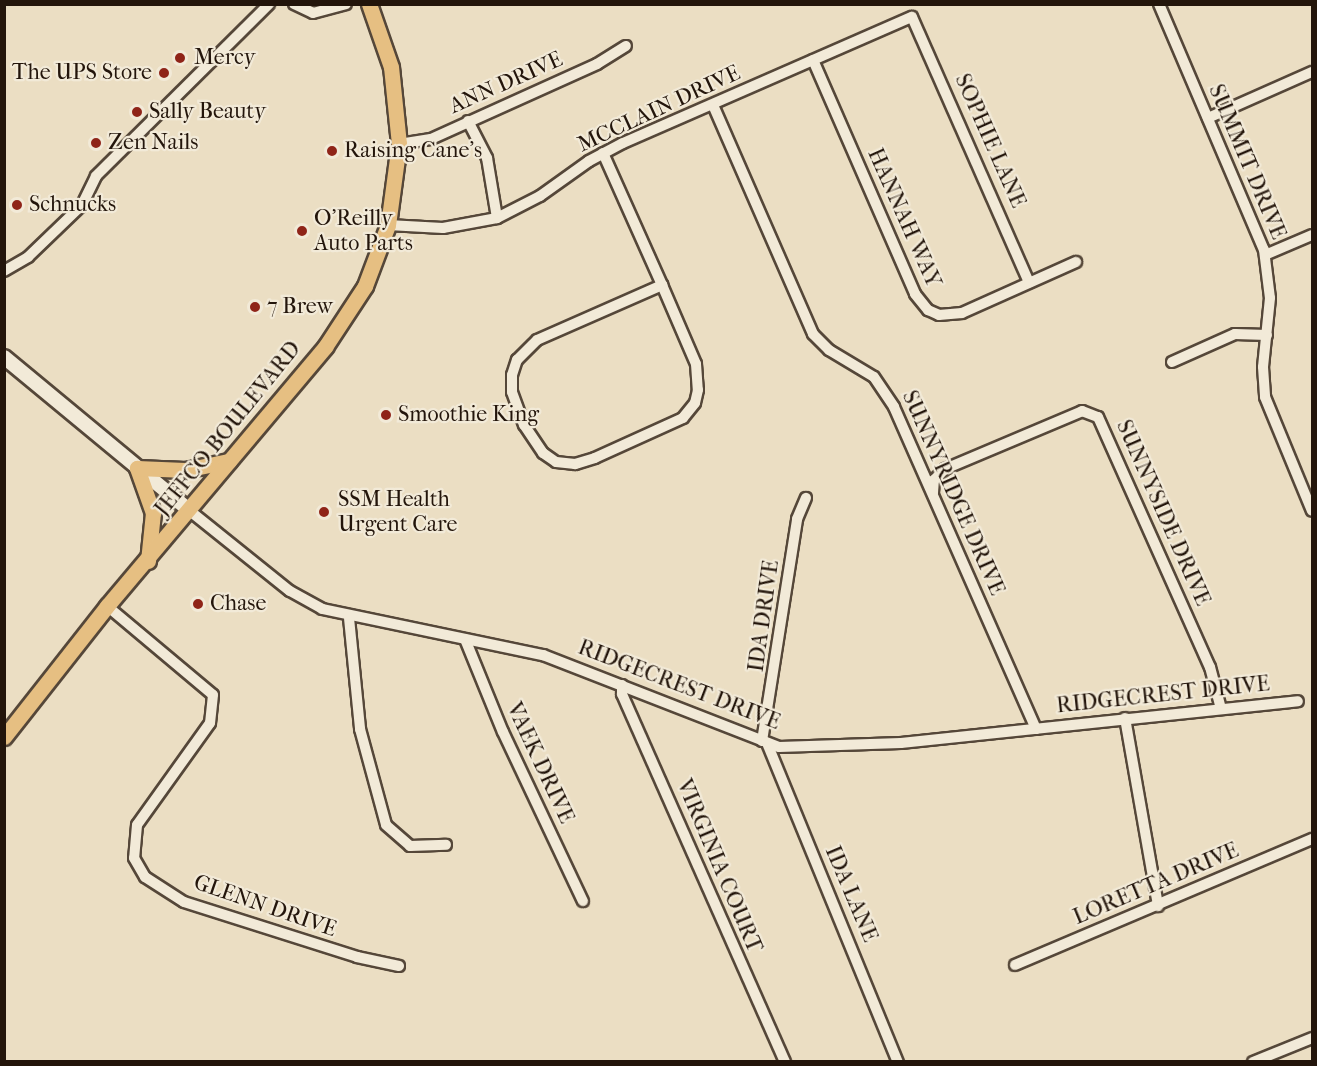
<!DOCTYPE html>
<style>
body{margin:0}
#map{position:relative;width:1317px;height:1066px;overflow:hidden;background:#ebdec3;font-family:"IM FELL French Canon",serif}
div>[style]{position:absolute}
.roads{filter:drop-shadow(2px 0 #554739) drop-shadow(-2px 0 #554739) drop-shadow(0 2px #554739) drop-shadow(0 -2px #554739)}
.street>*{height:10px;margin:-5px;padding:0 5px;transform-origin:5px;border-radius:5px;background:#f2ead8}
.secondary>*{height:14px;margin:-7px;padding:0 7px;transform-origin:7px;border-radius:7px;background:#f2ead8}
.primary>*{height:15px;margin:-7.5px;padding:0 7.5px;transform-origin:7.5px;border-radius:7.5px;background:#e6bf82}
.dots>*{width:16px;height:16px;translate:-50% -50%;box-sizing:border-box;border:3px solid #f2ead8;border-radius:50%}
span{translate:-50% -50%;white-space:nowrap;text-align:center;line-height:1.15;-webkit-text-stroke:4.5px #f2ead8;paint-order:stroke}
.poi-label{font-size:22px;color:#23150b}
.left{translate:0 -50%;text-align:left}
.right{translate:-100% -50%;text-align:right}
.street-label{font-size:22px;color:#23150b}
.frame{position:absolute;inset:0;border:6px solid #23150b;pointer-events:none}
</style>
<div id="map">
<div class="roads">
<div class="street">
<div style="left:294px;top:4px;width:21px;rotate:25deg"></div>
<div style="left:313px;top:13px;width:34px;rotate:-15deg"></div>
<div style="left:1159px;top:4px;width:267px;rotate:66.9deg"></div>
<div style="left:1264px;top:250px;width:48px;rotate:82.9deg"></div>
<div style="left:1270px;top:298px;width:69px;rotate:95.8deg"></div>
<div style="left:1263px;top:367px;width:30px;rotate:86deg"></div>
<div style="left:1265px;top:397px;width:123px;rotate:67.6deg"></div>
<div style="left:813px;top:60px;width:255px;rotate:66.4deg"></div>
<div style="left:915px;top:294px;width:21px;rotate:51deg"></div>
<div style="left:928px;top:310px;width:12px;rotate:24deg"></div>
<div style="left:939px;top:315px;width:23px;rotate:-5deg"></div>
<div style="left:962px;top:313px;width:125px;rotate:-24.1deg"></div>
<div style="left:713px;top:105px;width:250px;rotate:66.4deg"></div>
<div style="left:813px;top:334px;width:23px;rotate:45deg"></div>
<div style="left:829px;top:350px;width:52px;rotate:31deg"></div>
<div style="left:874px;top:377px;width:36px;rotate:56deg"></div>
<div style="left:894px;top:407px;width:352px;rotate:66.2deg"></div>
<div style="left:1208px;top:118px;width:114px;rotate:-23.9deg"></div>
<div style="left:468px;top:121px;width:42px;rotate:62.8deg"></div>
<div style="left:487px;top:158px;width:61px;rotate:80.5deg"></div>
<div style="left:399px;top:144px;width:32px;rotate:-9deg"></div>
<div style="left:431px;top:139px;width:182px;rotate:-24.3deg"></div>
<div style="left:597px;top:64px;width:34px;rotate:-32deg"></div>
<div style="left:603px;top:153px;width:145px;rotate:65.9deg"></div>
<div style="left:662px;top:285px;width:86px;rotate:66.7deg"></div>
<div style="left:696px;top:364px;width:26px;rotate:86deg"></div>
<div style="left:698px;top:390px;width:13px;rotate:103deg"></div>
<div style="left:695px;top:403px;width:19px;rotate:129deg"></div>
<div style="left:683px;top:418px;width:97px;rotate:155.6deg"></div>
<div style="left:595px;top:458px;width:21px;rotate:163deg"></div>
<div style="left:575px;top:464px;width:19px;rotate:-174deg"></div>
<div style="left:556px;top:462px;width:16px;rotate:-145deg"></div>
<div style="left:543px;top:453px;width:34px;rotate:-124deg"></div>
<div style="left:524px;top:425px;width:35px;rotate:-110deg"></div>
<div style="left:512px;top:392px;width:17px;rotate:-90deg"></div>
<div style="left:512px;top:375px;width:16px;rotate:-72deg"></div>
<div style="left:517px;top:360px;width:28px;rotate:-45deg"></div>
<div style="left:537px;top:340px;width:137px;rotate:-23.7deg"></div>
<div style="left:388px;top:225px;width:55px;rotate:3.1deg"></div>
<div style="left:443px;top:228px;width:55px;rotate:-10.5deg"></div>
<div style="left:497px;top:218px;width:48px;rotate:-27.1deg"></div>
<div style="left:540px;top:196px;width:60px;rotate:-35.5deg"></div>
<div style="left:589px;top:161px;width:38px;rotate:-28deg"></div>
<div style="left:623px;top:143px;width:315px;rotate:-23.6deg"></div>
<div style="left:912px;top:17px;width:290px;rotate:66.2deg"></div>
<div style="left:1265px;top:255px;width:51px;rotate:-23.1deg"></div>
<div style="left:4px;top:271px;width:28px;rotate:-30deg"></div>
<div style="left:28px;top:257px;width:75px;rotate:-43.9deg"></div>
<div style="left:82px;top:205px;width:32px;rotate:-64deg"></div>
<div style="left:96px;top:176px;width:244px;rotate:-44.8deg"></div>
<div style="left:1172px;top:362px;width:69px;rotate:-24deg"></div>
<div style="left:1235px;top:334px;width:32px;rotate:2deg"></div>
<div style="left:933px;top:493px;width:13px;rotate:-86deg"></div>
<div style="left:934px;top:480px;width:16px;rotate:-45deg"></div>
<div style="left:945px;top:469px;width:149px;rotate:-22.9deg"></div>
<div style="left:1082px;top:411px;width:17px;rotate:21deg"></div>
<div style="left:1098px;top:417px;width:274px;rotate:65.9deg"></div>
<div style="left:1210px;top:667px;width:43px;rotate:75.3deg"></div>
<div style="left:190px;top:511px;width:128px;rotate:38.7deg"></div>
<div style="left:290px;top:591px;width:37px;rotate:29deg"></div>
<div style="left:322px;top:609px;width:226px;rotate:11.8deg"></div>
<div style="left:543px;top:655px;width:253px;rotate:21.3deg"></div>
<div style="left:779px;top:747px;width:122px;rotate:-1.9deg"></div>
<div style="left:901px;top:743px;width:399px;rotate:-6deg"></div>
<div style="left:107px;top:606px;width:138px;rotate:40deg"></div>
<div style="left:213px;top:695px;width:28px;rotate:96deg"></div>
<div style="left:210px;top:723px;width:125px;rotate:125.6deg"></div>
<div style="left:137px;top:825px;width:33px;rotate:95deg"></div>
<div style="left:134px;top:858px;width:22px;rotate:60deg"></div>
<div style="left:145px;top:877px;width:46px;rotate:32.7deg"></div>
<div style="left:184px;top:902px;width:182px;rotate:17.6deg"></div>
<div style="left:357px;top:957px;width:43px;rotate:12.1deg"></div>
<div style="left:349px;top:618px;width:112px;rotate:84.3deg"></div>
<div style="left:360px;top:729px;width:99px;rotate:74.8deg"></div>
<div style="left:386px;top:825px;width:32px;rotate:41deg"></div>
<div style="left:410px;top:846px;width:36px;rotate:-2deg"></div>
<div style="left:465px;top:639px;width:100px;rotate:67.8deg"></div>
<div style="left:503px;top:732px;width:187px;rotate:64.7deg"></div>
<div style="left:622px;top:685px;width:9px;rotate:90deg"></div>
<div style="left:622px;top:694px;width:402px;rotate:66.1deg"></div>
<div style="left:1125px;top:718px;width:191px;rotate:80deg"></div>
<div style="left:762px;top:741px;width:225px;rotate:-81deg"></div>
<div style="left:797px;top:519px;width:23px;rotate:-67deg"></div>
<div style="left:767px;top:743px;width:345px;rotate:67.7deg"></div>
<div style="left:1015px;top:965px;width:323px;rotate:-23deg"></div>
<div style="left:1253px;top:1062px;width:64px;rotate:-22.1deg"></div>
</div>
<div class="secondary">
<div style="left:4px;top:357px;width:241px;rotate:39.6deg"></div>
</div>
<div class="primary">
<div style="left:148px;top:561px;width:48px;rotate:-84.1deg"></div>
<div style="left:153px;top:513px;width:48px;rotate:-109.6deg"></div>
<div style="left:137px;top:468px;width:48px;rotate:2.4deg"></div>
<div style="left:185px;top:470px;width:45px;rotate:-11.6deg"></div>
<div style="left:4px;top:737px;width:167px;rotate:-51.8deg"></div>
<div style="left:107px;top:606px;width:339px;rotate:-49.9deg"></div>
<div style="left:325px;top:347px;width:73px;rotate:-56.7deg"></div>
<div style="left:365px;top:286px;width:65px;rotate:-69.3deg"></div>
<div style="left:388px;top:225px;width:82px;rotate:-82.3deg"></div>
<div style="left:399px;top:144px;width:77px;rotate:-95.9deg"></div>
<div style="left:391px;top:67px;width:67px;rotate:-109.2deg"></div>
</div>
</div>
<div class="dots">
<div style="left:180px;top:58px;background:#8f2418"></div>
<div style="left:164px;top:73px;background:#8f2418"></div>
<div style="left:137px;top:112px;background:#8f2418"></div>
<div style="left:96px;top:143px;background:#8f2418"></div>
<div style="left:332px;top:151px;background:#8f2418"></div>
<div style="left:17px;top:205px;background:#8f2418"></div>
<div style="left:302px;top:231px;background:#8f2418"></div>
<div style="left:255px;top:307px;background:#8f2418"></div>
<div style="left:386px;top:415px;background:#8f2418"></div>
<div style="left:324px;top:512px;background:#8f2418"></div>
<div style="left:198px;top:604px;background:#8f2418"></div>
</div>
<div class="poi-label">
<span class="left" style="left:194px;top:58px">Mercy</span>
<span class="right" style="left:152px;top:73px">The UPS Store</span>
<span class="left" style="left:149px;top:112px">Sally Beauty</span>
<span class="left" style="left:108px;top:143px">Zen Nails</span>
<span class="left" style="left:344px;top:151px">Raising Cane's</span>
<span class="left" style="left:29px;top:205px">Schnucks</span>
<span class="left" style="left:314px;top:231px">O'Reilly<br>Auto Parts</span>
<span class="left" style="left:267px;top:307px">7 Brew</span>
<span class="left" style="left:398px;top:415px">Smoothie King</span>
<span class="left" style="left:338px;top:512px">SSM Health<br>Urgent Care</span>
<span class="left" style="left:210px;top:604px">Chase</span>
</div>
<div class="street-label">
<span style="left:506px;top:83px;rotate:-24deg">ANN DRIVE</span>
<span style="left:659px;top:109px;rotate:-25deg">MCCLAIN DRIVE</span>
<span style="left:990px;top:141px;rotate:66deg">SOPHIE LANE</span>
<span style="left:1247px;top:162px;rotate:67deg">SUMMIT DRIVE</span>
<span style="left:904px;top:218px;rotate:66deg">HANNAH WAY</span>
<span style="left:228px;top:429px;rotate:-51deg">JEFFCO BOULEVARD</span>
<span style="left:953px;top:493px;rotate:66deg">SUNNYRIDGE DRIVE</span>
<span style="left:1163px;top:513px;rotate:66deg">SUNNYSIDE DRIVE</span>
<span style="left:764px;top:616px;rotate:-82deg">IDA DRIVE</span>
<span style="left:679px;top:685px;rotate:21deg">RIDGECREST DRIVE</span>
<span style="left:1163px;top:695px;rotate:-6deg">RIDGECREST DRIVE</span>
<span style="left:540px;top:763px;rotate:65deg">VAEK DRIVE</span>
<span style="left:719px;top:866px;rotate:67deg">VIRGINIA COURT</span>
<span style="left:1156px;top:884px;rotate:-23deg">LORETTA DRIVE</span>
<span style="left:851px;top:894px;rotate:67deg">IDA LANE</span>
<span style="left:265px;top:906px;rotate:19deg">GLENN DRIVE</span>
</div>
<div class="frame"></div>
</div>
